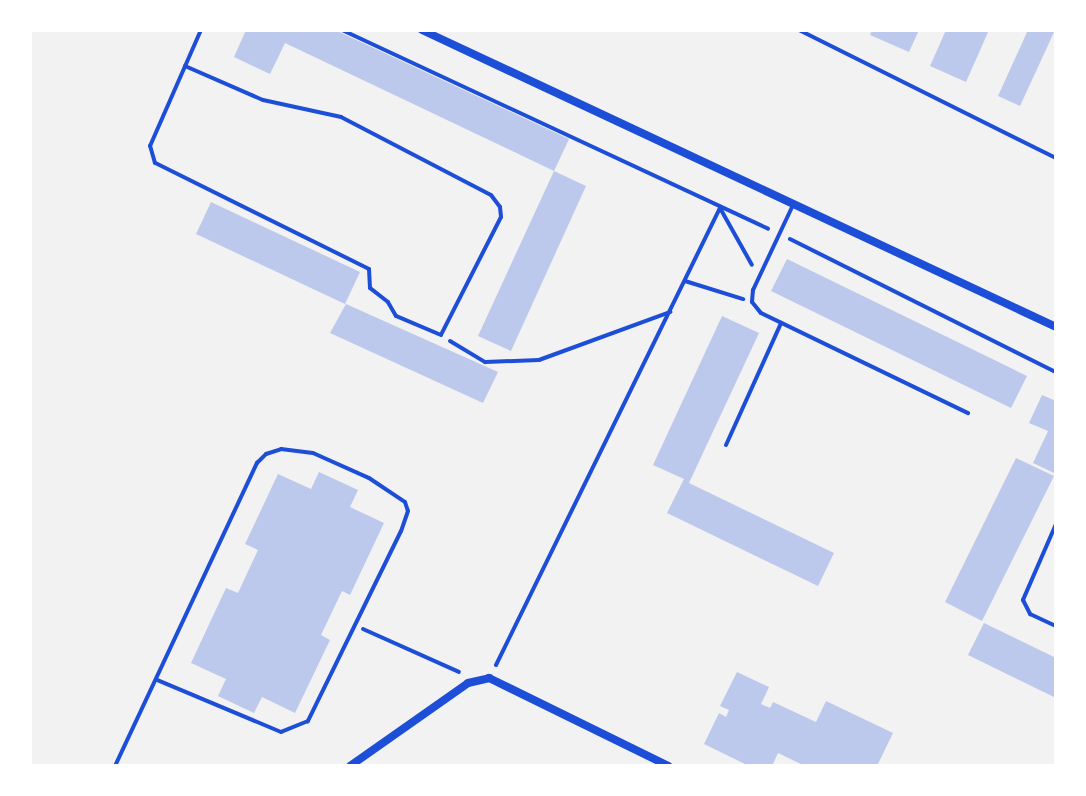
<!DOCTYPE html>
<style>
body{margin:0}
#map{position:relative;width:1086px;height:796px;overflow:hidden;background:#f2f2f2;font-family:Ubuntu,sans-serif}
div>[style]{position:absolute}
.building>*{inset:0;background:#bdc9ec}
.path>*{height:4px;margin:-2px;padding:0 2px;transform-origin:2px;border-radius:2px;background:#1d4ed8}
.service>*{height:4px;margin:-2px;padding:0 2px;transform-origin:2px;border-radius:2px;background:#1d4ed8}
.minor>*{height:8px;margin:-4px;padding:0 4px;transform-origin:4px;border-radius:4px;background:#1d4ed8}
span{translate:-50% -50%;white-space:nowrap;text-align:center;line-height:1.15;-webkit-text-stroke:9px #fff;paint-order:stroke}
.frame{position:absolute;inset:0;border:32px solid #fff;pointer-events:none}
</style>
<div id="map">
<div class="building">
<div style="clip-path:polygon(246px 30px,335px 30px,569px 139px,554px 171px,285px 43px,270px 74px,234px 57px)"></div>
<div style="clip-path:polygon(872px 30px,919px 30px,909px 52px,870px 35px)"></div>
<div style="clip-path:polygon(946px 30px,989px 30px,966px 82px,930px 66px)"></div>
<div style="clip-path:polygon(1028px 30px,1055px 30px,1020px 106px,998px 96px)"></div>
<div style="clip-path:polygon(554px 171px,586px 186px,511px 351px,478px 336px)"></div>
<div style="clip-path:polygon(211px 202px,360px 272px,345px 304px,196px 234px)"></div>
<div style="clip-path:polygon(787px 259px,1027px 376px,1011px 408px,771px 291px)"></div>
<div style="clip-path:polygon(346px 304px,498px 372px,483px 403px,330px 333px)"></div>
<div style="clip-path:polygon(722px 316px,759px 333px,689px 483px,834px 553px,818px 586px,667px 513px,684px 479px,653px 465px)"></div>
<div style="clip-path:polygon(1042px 395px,1056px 401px,1056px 474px,1033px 463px,1048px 431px,1029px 423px)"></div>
<div style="clip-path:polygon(1016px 458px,1054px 476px,982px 621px,945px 602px)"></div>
<div style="clip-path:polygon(319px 472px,358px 490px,350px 507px,384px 523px,350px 595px,342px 591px,321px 635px,330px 640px,295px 713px,262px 697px,254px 713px,218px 696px,226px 679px,191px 663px,226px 588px,238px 593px,258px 550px,245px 544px,278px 474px,311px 489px)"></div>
<div style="clip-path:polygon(984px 623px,1056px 658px,1056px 698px,968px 655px)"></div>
<div style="clip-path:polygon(737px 672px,769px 687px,761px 704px,770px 708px,773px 702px,816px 722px,826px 701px,893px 733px,877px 766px,805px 766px,778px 753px,772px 766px,749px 766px,704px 744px,719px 713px,726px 717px,729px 710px,720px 706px)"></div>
</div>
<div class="path">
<div style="left:342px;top:30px;width:470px;rotate:25deg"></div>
<div style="left:790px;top:239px;width:297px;rotate:26.6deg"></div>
<div style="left:685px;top:281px;width:61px;rotate:17.2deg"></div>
<div style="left:450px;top:341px;width:41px;rotate:31deg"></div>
<div style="left:485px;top:362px;width:54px;rotate:-2.1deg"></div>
<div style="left:539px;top:360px;width:140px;rotate:-20.1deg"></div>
<div style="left:363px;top:629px;width:105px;rotate:24.1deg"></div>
<div style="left:496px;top:665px;width:509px;rotate:-63.89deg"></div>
<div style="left:720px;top:208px;width:65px;rotate:60.7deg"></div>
</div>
<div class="service">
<div style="left:799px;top:30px;width:287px;rotate:26.5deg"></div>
<div style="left:185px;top:66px;width:85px;rotate:23.6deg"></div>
<div style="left:263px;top:100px;width:80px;rotate:12.3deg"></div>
<div style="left:341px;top:117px;width:169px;rotate:27.5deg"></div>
<div style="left:491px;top:195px;width:15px;rotate:53deg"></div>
<div style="left:500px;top:207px;width:10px;rotate:84deg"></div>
<div style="left:501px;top:217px;width:132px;rotate:117deg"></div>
<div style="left:441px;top:335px;width:49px;rotate:-157.1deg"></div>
<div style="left:396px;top:316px;width:16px;rotate:-120deg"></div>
<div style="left:388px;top:302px;width:23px;rotate:-142deg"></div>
<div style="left:370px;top:288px;width:19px;rotate:-93deg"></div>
<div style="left:369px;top:269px;width:239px;rotate:-153.6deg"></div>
<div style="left:155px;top:163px;width:18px;rotate:-106deg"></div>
<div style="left:150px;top:146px;width:127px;rotate:-66.3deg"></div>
<div style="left:793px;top:205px;width:94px;rotate:115.2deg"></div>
<div style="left:753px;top:290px;width:12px;rotate:95deg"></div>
<div style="left:752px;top:302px;width:14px;rotate:51deg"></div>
<div style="left:761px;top:313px;width:230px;rotate:25.8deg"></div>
<div style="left:726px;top:445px;width:134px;rotate:-65.7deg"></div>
<div style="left:1056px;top:524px;width:83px;rotate:113.5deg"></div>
<div style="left:1023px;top:600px;width:16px;rotate:63deg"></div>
<div style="left:1030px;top:614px;width:29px;rotate:25deg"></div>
<div style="left:115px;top:766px;width:335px;rotate:-64.9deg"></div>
<div style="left:257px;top:463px;width:13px;rotate:-45deg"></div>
<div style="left:266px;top:454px;width:16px;rotate:-18deg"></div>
<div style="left:281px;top:449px;width:32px;rotate:7deg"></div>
<div style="left:313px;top:453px;width:61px;rotate:24.1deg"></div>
<div style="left:369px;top:478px;width:43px;rotate:33.7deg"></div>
<div style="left:405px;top:502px;width:9px;rotate:72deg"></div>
<div style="left:408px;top:511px;width:21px;rotate:109deg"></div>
<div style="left:401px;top:531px;width:212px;rotate:116.1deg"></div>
<div style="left:308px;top:721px;width:29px;rotate:158deg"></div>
<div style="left:281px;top:732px;width:134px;rotate:-157.2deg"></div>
</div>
<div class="minor">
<div style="left:422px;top:30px;width:700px;rotate:25.1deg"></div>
<div style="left:350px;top:766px;width:144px;rotate:-35.1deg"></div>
<div style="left:468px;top:683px;width:22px;rotate:-13deg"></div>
<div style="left:489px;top:678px;width:200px;rotate:26.1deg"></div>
</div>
<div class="frame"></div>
</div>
